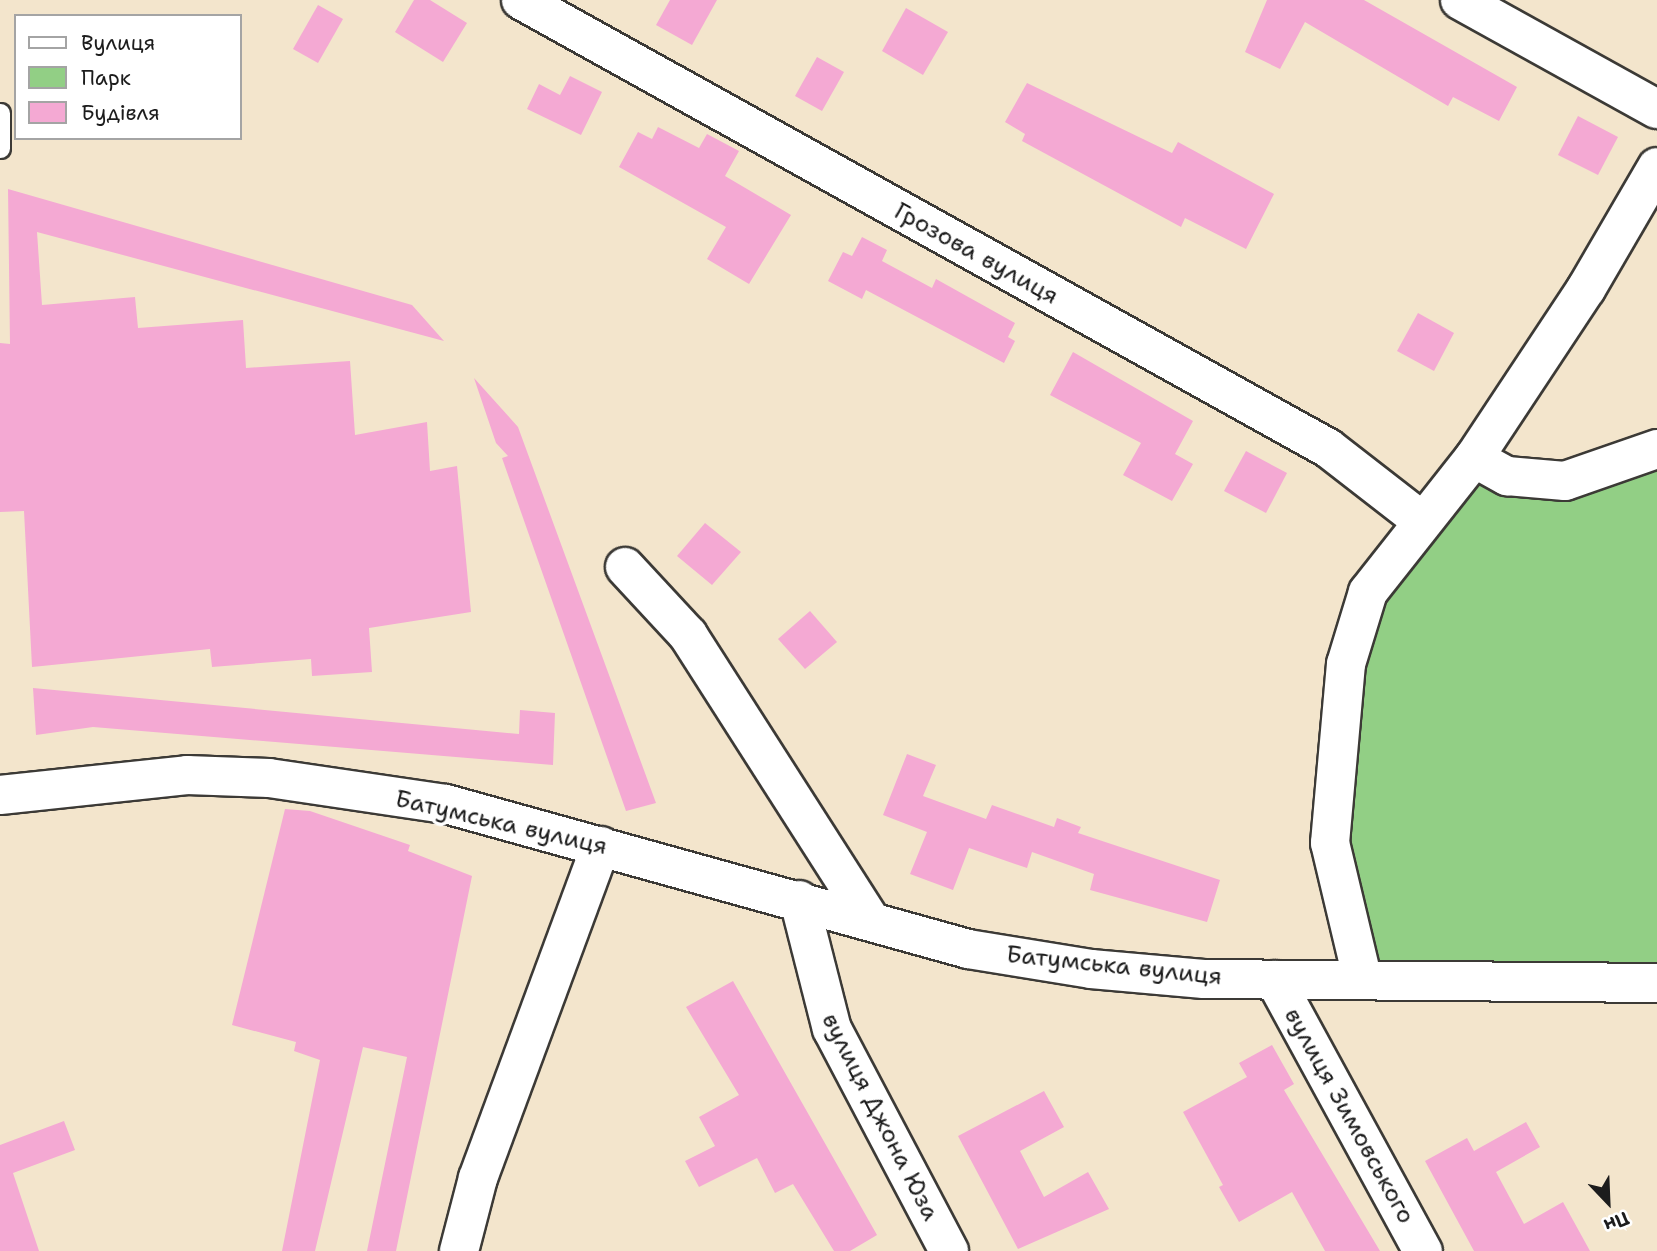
<!DOCTYPE html>
<meta charset="utf-8">
<style>
body{margin:0}
#map{position:relative;width:1657px;height:1251px;overflow:hidden;background:#f3e5cc;font-family:"Shantell Sans",sans-serif}
div>[style]{position:absolute}
.green>*{inset:0;background:#92cf85}
.building>*{inset:0;background:#f4a9d3}
.roads{filter:drop-shadow(2px 0 #3c3a36) drop-shadow(-2px 0 #3c3a36) drop-shadow(0 2px #3c3a36) drop-shadow(0 -2px #3c3a36)}
.lane>*{height:19px;margin:-9.5px;padding:0 9.5px;transform-origin:9.5px;border-radius:9.5px;background:#fff}
.street>*{height:38px;margin:-19px;padding:0 19px;transform-origin:19px;border-radius:19px;background:#fff}
span{translate:-50% -50%;white-space:nowrap;text-align:center;line-height:1.15;-webkit-text-stroke:7px #fff;paint-order:stroke}
.street-label{font-size:24px;color:#1c1c1c}
.legend{position:absolute;left:14px;top:14px;width:228px;height:126px;box-sizing:border-box;background:#fff;border:2px solid #a4a4a4;margin:0;padding:9px 12px;list-style:none;font-size:21px;color:#1c1c1c}
.legend li{display:flex;align-items:center;gap:14px;height:35px}
.legend b{width:35px;border:2px solid #a4a4a4}
.north{position:absolute;left:1573px;top:1167px;width:70px;height:70px;-webkit-text-stroke:5px #fff;paint-order:stroke;rotate:157deg;font-size:19px;font-weight:700;line-height:28px;text-align:center;color:#1c1c1c}
.north::after{content:'';display:block;margin:auto;width:24px;height:32px;background:#1c1c1c;clip-path:polygon(50% 0,100% 100%,50% 72%,0 100%)}
</style>
<div id="map">
<div class="green">
<div style="clip-path:polygon(1657px 449px,1657px 983px,1362px 977px,1339px 892px,1346px 664px,1474px 458px,1507px 476px)"></div>
</div>
<div class="building">
<div style="clip-path:polygon(414px 0,430px 0,467px 23px,443px 62px,395px 32px)"></div>
<div style="clip-path:polygon(670px 0,717px 0,692px 45px,656px 25px)"></div>
<div style="clip-path:polygon(1267px 0,1364px 0,1517px 87px,1499px 121px,1453px 97px,1448px 106px,1305px 22px,1280px 69px,1245px 52px)"></div>
<div style="clip-path:polygon(318px 5px,343px 19px,318px 63px,293px 49px)"></div>
<div style="clip-path:polygon(906px 8px,948px 32px,923px 75px,882px 51px)"></div>
<div style="clip-path:polygon(817px 57px,844px 72px,822px 111px,795px 96px)"></div>
<div style="clip-path:polygon(570px 76px,602px 92px,581px 135px,527px 109px,539px 84px,560px 95px)"></div>
<div style="clip-path:polygon(1027px 83px,1172px 153px,1178px 142px,1274px 194px,1246px 249px,1185px 218px,1181px 227px,1022px 141px,1025px 134px,1005px 122px)"></div>
<div style="clip-path:polygon(1578px 116px,1618px 137px,1598px 175px,1558px 155px)"></div>
<div style="clip-path:polygon(658px 127px,699px 148px,707px 134px,739px 151px,725px 176px,791px 215px,749px 284px,707px 259px,726px 227px,619px 167px,638px 132px,652px 139px)"></div>
<div style="clip-path:polygon(8px 189px,412px 305px,444px 341px,37px 232px,42px 305px,135px 297px,138px 328px,243px 320px,246px 368px,350px 361px,355px 435px,427px 422px,430px 471px,457px 466px,471px 612px,369px 628px,372px 672px,312px 676px,311px 659px,212px 667px,210px 649px,32px 667px,24px 511px,0 512px,0 343px,10px 344px)"></div>
<div style="clip-path:polygon(862px 237px,887px 250px,882px 261px,932px 288px,936px 279px,1015px 323px,1008px 337px,1015px 341px,1004px 363px,866px 290px,862px 299px,828px 281px,843px 252px,852px 256px)"></div>
<div style="clip-path:polygon(1418px 313px,1454px 333px,1434px 371px,1397px 351px)"></div>
<div style="clip-path:polygon(1073px 352px,1193px 421px,1175px 454px,1193px 464px,1172px 501px,1123px 475px,1141px 443px,1050px 395px)"></div>
<div style="clip-path:polygon(474px 378px,518px 427px,656px 803px,626px 811px,502px 458px,508px 456px,496px 443px)"></div>
<div style="clip-path:polygon(1246px 451px,1287px 473px,1266px 513px,1224px 491px)"></div>
<div style="clip-path:polygon(705px 523px,741px 552px,712px 585px,677px 556px)"></div>
<div style="clip-path:polygon(810px 611px,837px 642px,805px 669px,778px 639px)"></div>
<div style="clip-path:polygon(33px 688px,519px 734px,520px 710px,555px 713px,553px 765px,93px 727px,36px 735px)"></div>
<div style="clip-path:polygon(907px 754px,936px 765px,923px 796px,986px 819px,992px 805px,1054px 827px,1057px 818px,1081px 827px,1078px 833px,1220px 880px,1207px 922px,1090px 890px,1094px 874px,1032px 852px,1027px 868px,969px 848px,953px 890px,910px 874px,927px 832px,883px 815px)"></div>
<div style="clip-path:polygon(285px 809px,310px 811px,410px 845px,408px 851px,472px 876px,396px 1251px,367px 1251px,407px 1057px,363px 1047px,315px 1251px,282px 1251px,320px 1060px,294px 1051px,296px 1042px,232px 1025px)"></div>
<div style="clip-path:polygon(733px 981px,877px 1235px,850px 1251px,834px 1251px,793px 1184px,775px 1193px,757px 1158px,699px 1187px,685px 1161px,715px 1146px,699px 1117px,739px 1095px,686px 1007px)"></div>
<div style="clip-path:polygon(1272px 1045px,1294px 1084px,1284px 1090px,1380px 1251px,1325px 1251px,1292px 1192px,1239px 1222px,1219px 1187px,1223px 1185px,1183px 1112px,1247px 1077px,1239px 1063px)"></div>
<div style="clip-path:polygon(1044px 1091px,1064px 1127px,1020px 1151px,1044px 1197px,1088px 1172px,1109px 1209px,1018px 1249px,958px 1136px)"></div>
<div style="clip-path:polygon(64px 1121px,75px 1150px,13px 1173px,39px 1251px,0 1251px,0 1145px)"></div>
<div style="clip-path:polygon(1526px 1122px,1540px 1147px,1496px 1172px,1524px 1224px,1563px 1202px,1590px 1251px,1474px 1251px,1425px 1161px,1467px 1138px,1474px 1151px)"></div>
</div>
<div class="roads">
<div class="lane">
<div style="left:0;top:113px;width:35px;rotate:90deg"></div>
</div>
<div class="street">
<div style="left:521px;top:0;width:923px;rotate:29.04deg"></div>
<div style="left:1328px;top:448px;width:119px;rotate:37.8deg"></div>
<div style="left:1460px;top:0;width:225px;rotate:29deg"></div>
<div style="left:1474px;top:458px;width:38px;rotate:29deg"></div>
<div style="left:1507px;top:476px;width:58px;rotate:4.9deg"></div>
<div style="left:1565px;top:481px;width:97px;rotate:-19.2deg"></div>
<div style="left:625px;top:567px;width:93px;rotate:47.2deg"></div>
<div style="left:688px;top:635px;width:338px;rotate:57.4deg"></div>
<div style="left:0;top:795px;width:188px;rotate:-6.1deg"></div>
<div style="left:187px;top:775px;width:82px;rotate:2.1deg"></div>
<div style="left:269px;top:778px;width:179px;rotate:8.4deg"></div>
<div style="left:446px;top:804px;width:542px;rotate:15.52deg"></div>
<div style="left:968px;top:949px;width:125px;rotate:9.2deg"></div>
<div style="left:1091px;top:969px;width:113px;rotate:5.1deg"></div>
<div style="left:1204px;top:979px;width:453px;rotate:0.5deg"></div>
<div style="left:799px;top:900px;width:133px;rotate:75.7deg"></div>
<div style="left:832px;top:1029px;width:251px;rotate:62.2deg"></div>
<div style="left:1362px;top:977px;width:138px;rotate:-103.4deg"></div>
<div style="left:1330px;top:843px;width:180px;rotate:-84.9deg"></div>
<div style="left:1346px;top:664px;width:75px;rotate:-73deg"></div>
<div style="left:1368px;top:592px;width:171px;rotate:-51.7deg"></div>
<div style="left:1474px;top:458px;width:203px;rotate:-56.5deg"></div>
<div style="left:1586px;top:289px;width:141px;rotate:-59.8deg"></div>
<div style="left:1275px;top:980px;width:309px;rotate:61.4deg"></div>
<div style="left:459px;top:1251px;width:75px;rotate:-75.4deg"></div>
<div style="left:478px;top:1178px;width:354px;rotate:-69.7deg"></div>
</div>
</div>
<div class="street-label">
<span style="left:976px;top:254px;rotate:29deg">Грозова вулиця</span>
<span style="left:501px;top:823px;rotate:13deg">Батумська вулиця</span>
<span style="left:1114px;top:966px;rotate:6deg">Батумська вулиця</span>
<span style="left:1349px;top:1116px;rotate:61deg">вулиця Зимовського</span>
<span style="left:880px;top:1117px;rotate:63deg">вулиця Джона Юза</span>
</div>
<ul class="legend">
<li><b style="height:9px;background:#fff"></b>Вулиця</li>
<li><b style="height:19px;background:#92cf85"></b>Парк</li>
<li><b style="height:19px;background:#f4a9d3"></b>Будівля</li>
</ul>
<div class="north">Пн</div>
</div>
